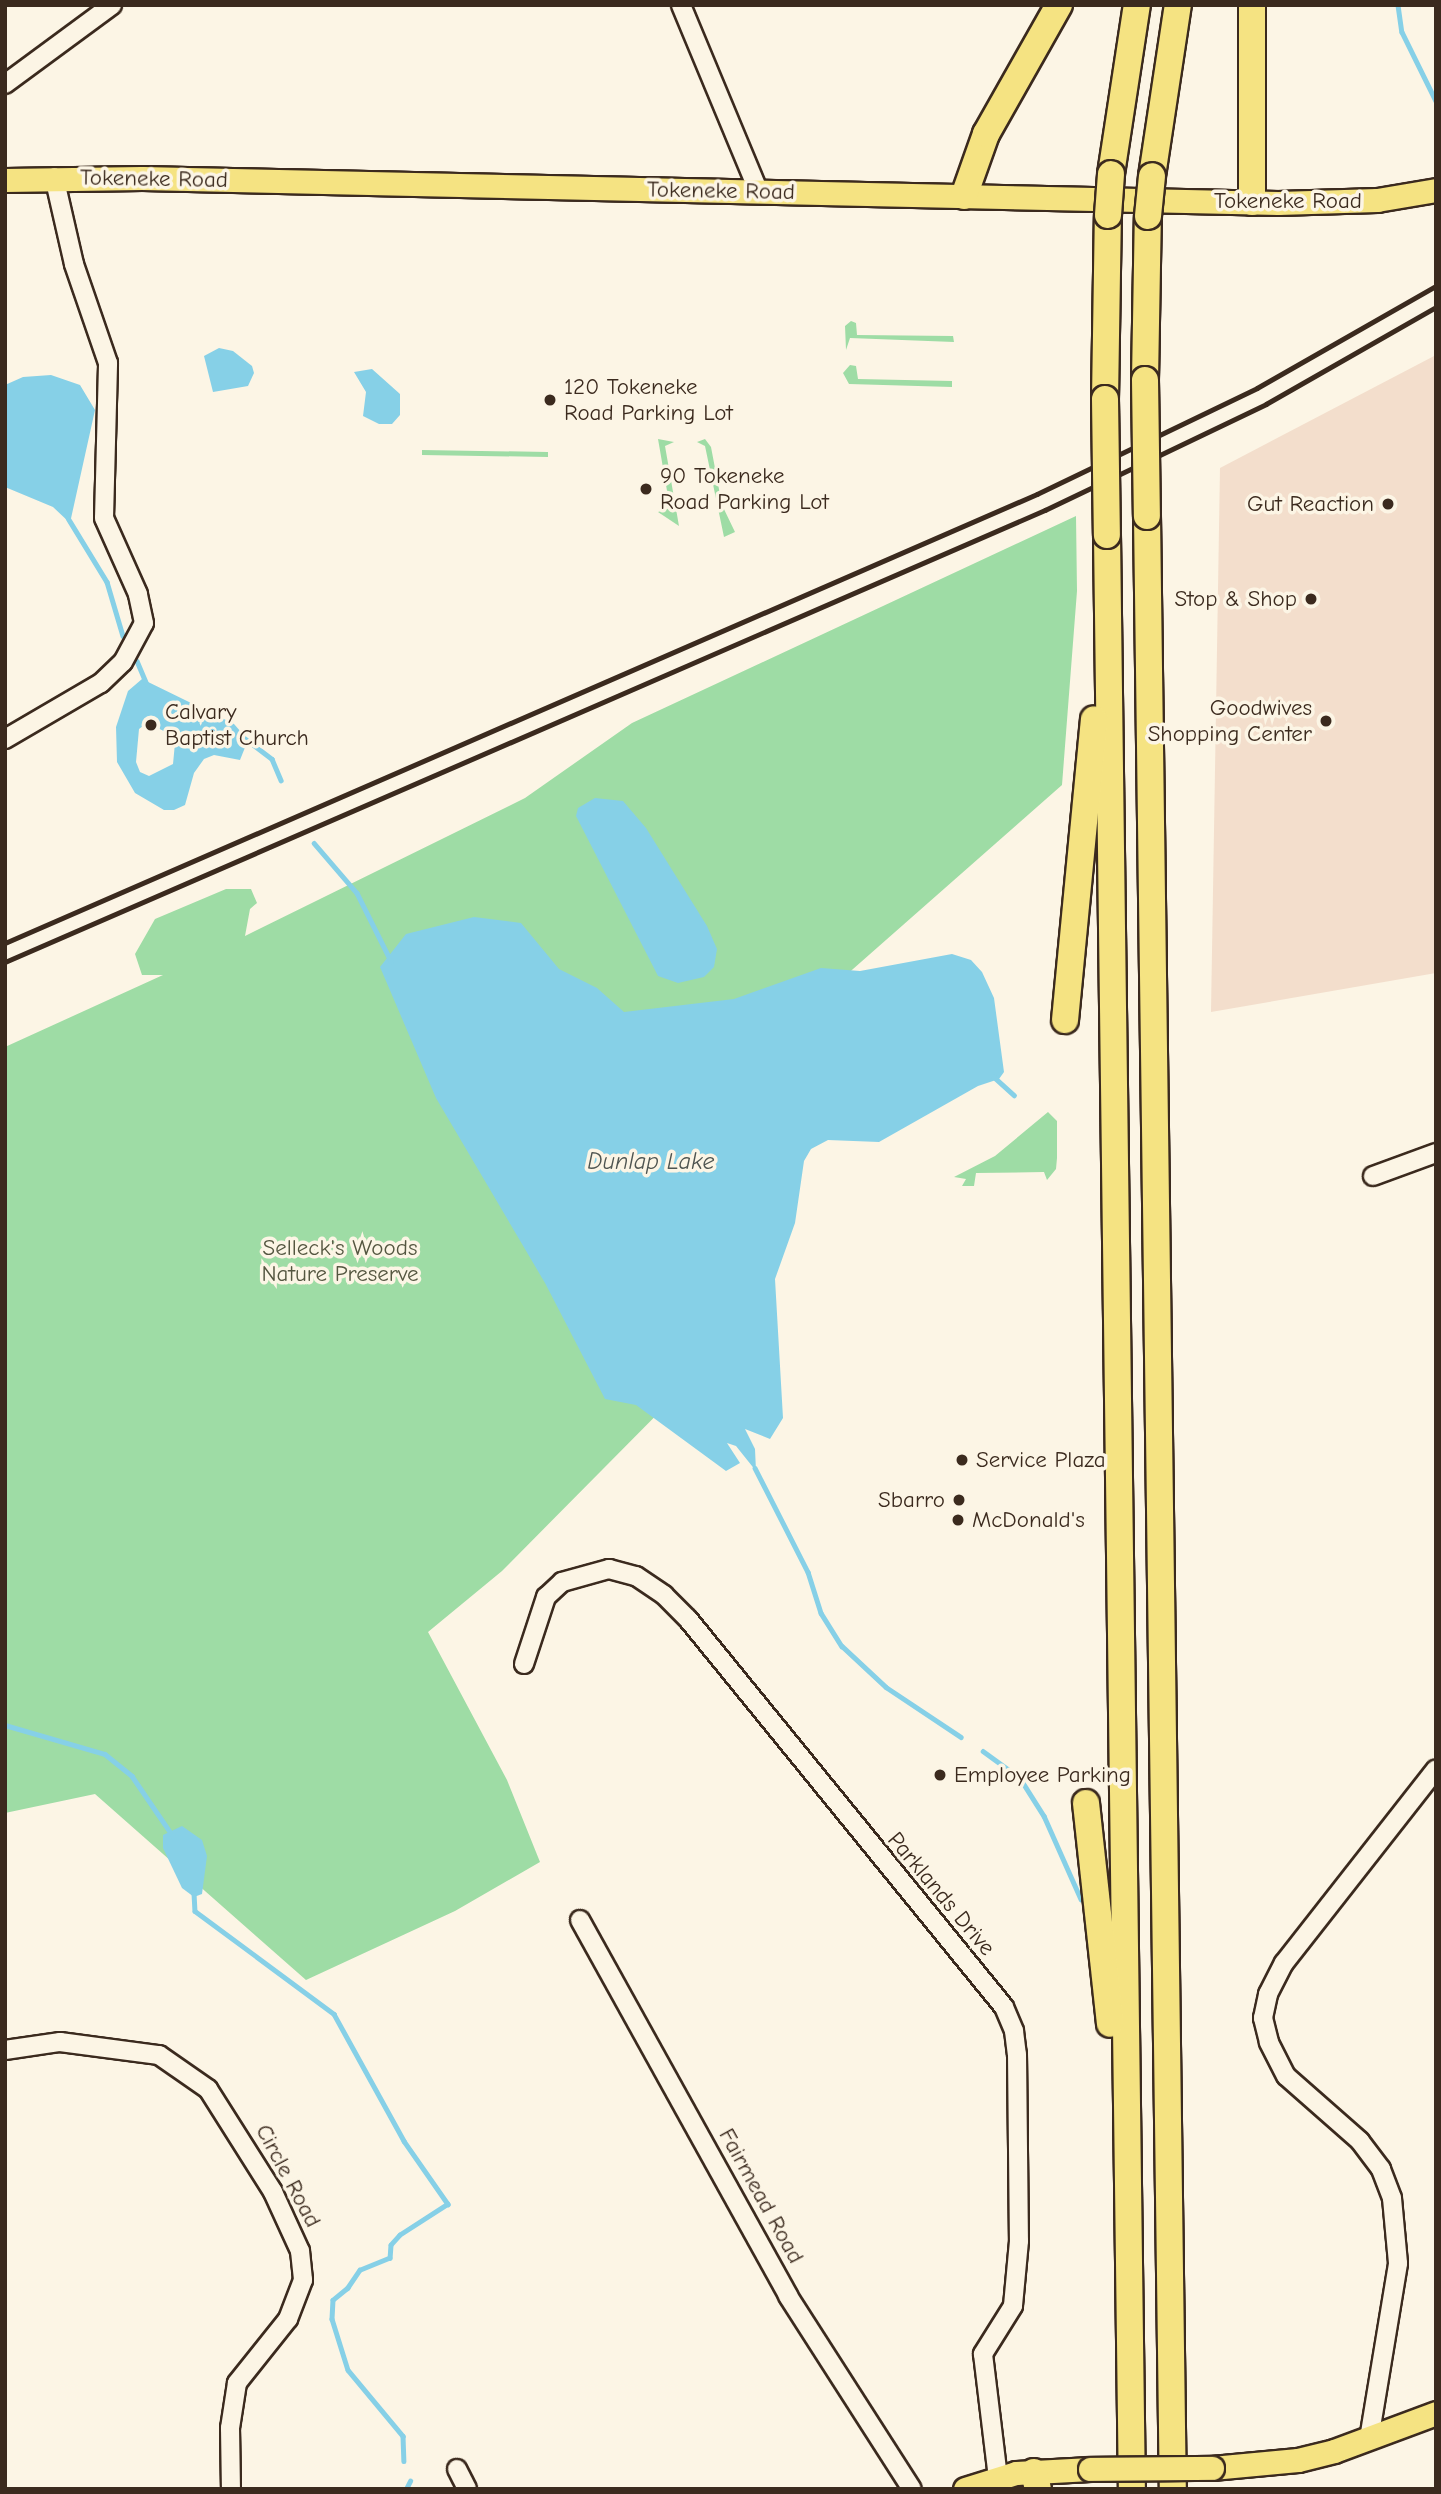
<!DOCTYPE html>
<style>
body{margin:0}
#map{position:relative;width:1441px;height:2494px;overflow:hidden;background:#fcf5e5;font-family:"Comic Neue",sans-serif}
div>[style]{position:absolute}
.built>*{inset:0;background:#f3decc}
.green>*{inset:0;background:#9edca5}
.water>*{inset:0;background:#86d0e7}
.stream>*{height:4.5px;margin:-2.25px;padding:0 2.25px;transform-origin:2.25px;border-radius:2.25px;background:#86d0e7}
.roads{filter:drop-shadow(2px 0 #3b2a1e) drop-shadow(-2px 0 #3b2a1e) drop-shadow(0 2px #3b2a1e) drop-shadow(0 -2px #3b2a1e)}
.minor>*{height:18px;margin:-9px;padding:0 9px;transform-origin:9px;border-radius:9px;background:#fcf5e5}
.major>*{height:23px;margin:-11.5px;padding:0 11.5px;transform-origin:11.5px;border-radius:11.5px;background:#f5e382}
.highway>*{height:26px;margin:-13px;padding:0 13px;transform-origin:13px;border-radius:13px;background:#f5e382}
.rail>*{height:4.5px;margin:-2.25px;padding:0 2.25px;transform-origin:2.25px;border-radius:2.25px;background:#3b2a1e}
.bridges{filter:drop-shadow(2px 0 #3b2a1e) drop-shadow(-2px 0 #3b2a1e) drop-shadow(0 2px #3b2a1e) drop-shadow(0 -2px #3b2a1e)}
.major-bridge>*{height:23px;margin:-11.5px;padding:0 11.5px;transform-origin:11.5px;border-radius:11.5px;background:#f5e382}
.highway-bridge>*{height:26px;margin:-13px;padding:0 13px;transform-origin:13px;border-radius:13px;background:#f5e382}
.dots>*{width:19px;height:19px;translate:-50% -50%;box-sizing:border-box;border:4px solid #fcf5e5;border-radius:50%}
span{translate:-50% -50%;white-space:nowrap;text-align:center;line-height:1.15;-webkit-text-stroke:7px #fcf5e5;paint-order:stroke}
.street-label{font-size:23px;color:#3b2a1e}
.poi-label{font-size:23px;color:#3b2a1e}
.left{translate:0 -50%;text-align:left}
.right{translate:-100% -50%;text-align:right}
.park-label{font-size:23px;color:#545640}
.water-label{font-size:24px;color:#4e5450;font-style:italic}
.frame{position:absolute;inset:0;border:7px solid #3b2a1e;pointer-events:none}
</style>
<div id="map">
<div class="built">
<div style="clip-path:polygon(1436px 355px,1436px 973px,1211px 1012px,1220px 468px)"></div>
</div>
<div class="green">
<div style="clip-path:polygon(851px 321px,856px 323px,857px 335px,953px 336px,954px 342px,850px 338px,846px 350px,845px 326px)"></div>
<div style="clip-path:polygon(850px 365px,856px 366px,858px 379px,952px 381px,952px 387px,849px 384px,843px 373px)"></div>
<div style="clip-path:polygon(658px 439px,674px 442px,665px 446px,679px 526px,658px 512px,670px 508px)"></div>
<div style="clip-path:polygon(705px 439px,711px 447px,722px 505px,735px 532px,724px 537px,705px 446px,697px 442px)"></div>
<div style="clip-path:polygon(422px 450px,548px 452px,548px 457px,422px 455px)"></div>
<div style="clip-path:polygon(1076px 516px,1077px 591px,1062px 785px,677px 1124px,705px 1366px,502px 1571px,428px 1632px,507px 1780px,540px 1862px,455px 1911px,306px 1980px,95px 1794px,5px 1813px,5px 1047px,163px 975px,142px 975px,135px 954px,155px 919px,226px 889px,251px 889px,257px 903px,250px 909px,245px 936px,525px 798px,632px 723px)"></div>
<div style="clip-path:polygon(1048px 1112px,1057px 1121px,1057px 1158px,1056px 1169px,1047px 1180px,1044px 1172px,976px 1173px,974px 1186px,962px 1186px,966px 1179px,954px 1177px,995px 1156px)"></div>
</div>
<div class="water">
<div style="clip-path:polygon(219px 348px,233px 351px,252px 366px,254px 373px,248px 386px,213px 392px,204px 356px)"></div>
<div style="clip-path:polygon(372px 369px,400px 394px,400px 415px,392px 424px,379px 424px,363px 416px,366px 392px,354px 372px)"></div>
<div style="clip-path:polygon(51px 375px,80px 385px,95px 410px,70px 523px,53px 507px,5px 487px,5px 385px,23px 377px)"></div>
<div style="clip-path:polygon(evenodd,142px 679px,234px 724px,248px 740px,240px 760px,214px 755px,204px 759px,194px 773px,185px 805px,174px 810px,164px 810px,135px 793px,117px 762px,116px 727px,128px 691px,142px 679px,147px 723px,170px 734px,175px 743px,173px 764px,149px 776px,140px 772px,136px 762px,139px 729px,147px 723px)"></div>
<div style="clip-path:polygon(595px 798px,623px 801px,646px 828px,707px 926px,717px 949px,714px 967px,704px 977px,678px 983px,658px 976px,576px 816px,578px 808px)"></div>
<div style="clip-path:polygon(474px 917px,521px 923px,559px 969px,597px 988px,624px 1012px,734px 999px,821px 968px,860px 971px,952px 954px,971px 960px,982px 972px,994px 998px,1004px 1072px,999px 1079px,978px 1086px,879px 1142px,828px 1140px,811px 1149px,804px 1161px,795px 1223px,775px 1279px,783px 1418px,770px 1439px,745px 1429px,755px 1449px,756px 1471px,736px 1446px,727px 1443px,740px 1463px,726px 1471px,636px 1405px,605px 1399px,545px 1283px,436px 1098px,380px 967px,406px 934px)"></div>
<div style="clip-path:polygon(182px 1826px,202px 1840px,207px 1856px,202px 1894px,194px 1897px,182px 1888px,163px 1848px,163px 1835px)"></div>
</div>
<div class="stream">
<div style="left:1398px;top:5px;width:27px;rotate:82deg"></div>
<div style="left:1402px;top:32px;width:77px;rotate:63.8deg"></div>
<div style="left:68px;top:518px;width:75px;rotate:58.6deg"></div>
<div style="left:107px;top:582px;width:56px;rotate:73.5deg"></div>
<div style="left:137px;top:661px;width:26px;rotate:67deg"></div>
<div style="left:243px;top:737px;width:36px;rotate:37deg"></div>
<div style="left:272px;top:759px;width:23px;rotate:67deg"></div>
<div style="left:314px;top:843px;width:66px;rotate:49.3deg"></div>
<div style="left:357px;top:893px;width:76px;rotate:63.4deg"></div>
<div style="left:994px;top:1077px;width:27px;rotate:42deg"></div>
<div style="left:755px;top:1468px;width:117px;rotate:63deg"></div>
<div style="left:808px;top:1572px;width:43px;rotate:72.4deg"></div>
<div style="left:821px;top:1613px;width:39px;rotate:58deg"></div>
<div style="left:842px;top:1646px;width:60px;rotate:43deg"></div>
<div style="left:886px;top:1687px;width:90px;rotate:33.7deg"></div>
<div style="left:5px;top:1725px;width:104px;rotate:16.2deg"></div>
<div style="left:105px;top:1754px;width:35px;rotate:39deg"></div>
<div style="left:132px;top:1776px;width:73px;rotate:55.7deg"></div>
<div style="left:983px;top:1751px;width:46px;rotate:36.1deg"></div>
<div style="left:1020px;top:1778px;width:45px;rotate:57.7deg"></div>
<div style="left:1044px;top:1816px;width:91px;rotate:66deg"></div>
<div style="left:194px;top:1893px;width:18px;rotate:87deg"></div>
<div style="left:195px;top:1911px;width:173px;rotate:36.5deg"></div>
<div style="left:334px;top:2014px;width:145px;rotate:61.1deg"></div>
<div style="left:404px;top:2141px;width:77px;rotate:55.1deg"></div>
<div style="left:448px;top:2204px;width:57px;rotate:147.1deg"></div>
<div style="left:400px;top:2235px;width:13px;rotate:132deg"></div>
<div style="left:391px;top:2245px;width:13px;rotate:94deg"></div>
<div style="left:390px;top:2258px;width:32px;rotate:158deg"></div>
<div style="left:360px;top:2270px;width:22px;rotate:124deg"></div>
<div style="left:348px;top:2288px;width:19px;rotate:141deg"></div>
<div style="left:333px;top:2300px;width:19px;rotate:93deg"></div>
<div style="left:332px;top:2319px;width:53px;rotate:72.6deg"></div>
<div style="left:348px;top:2370px;width:86px;rotate:50.2deg"></div>
<div style="left:403px;top:2436px;width:25px;rotate:88deg"></div>
<div style="left:406px;top:2489px;width:9px;rotate:-63deg"></div>
</div>
<div class="roads">
<div class="minor">
<div style="left:681px;top:5px;width:203px;rotate:67.4deg"></div>
<div style="left:5px;top:84px;width:133px;rotate:-36.4deg"></div>
<div style="left:5px;top:739px;width:111px;rotate:-30.3deg"></div>
<div style="left:101px;top:683px;width:30px;rotate:-44deg"></div>
<div style="left:123px;top:662px;width:44px;rotate:-61.7deg"></div>
<div style="left:144px;top:623px;width:30px;rotate:-102deg"></div>
<div style="left:138px;top:594px;width:83px;rotate:-114.1deg"></div>
<div style="left:104px;top:518px;width:155px;rotate:-88.5deg"></div>
<div style="left:108px;top:363px;width:105px;rotate:-109deg"></div>
<div style="left:74px;top:264px;width:89px;rotate:-102.9deg"></div>
<div style="left:1373px;top:1176px;width:67px;rotate:-20.1deg"></div>
<div style="left:524px;top:1664px;width:71px;rotate:-71.8deg"></div>
<div style="left:546px;top:1597px;width:22px;rotate:-43deg"></div>
<div style="left:562px;top:1582px;width:49px;rotate:-15.5deg"></div>
<div style="left:609px;top:1569px;width:28px;rotate:15deg"></div>
<div style="left:636px;top:1576px;width:34px;rotate:34deg"></div>
<div style="left:664px;top:1595px;width:34px;rotate:45deg"></div>
<div style="left:688px;top:1619px;width:500px;rotate:50.84deg"></div>
<div style="left:1004px;top:2007px;width:26px;rotate:67deg"></div>
<div style="left:1014px;top:2031px;width:23px;rotate:83deg"></div>
<div style="left:1017px;top:2054px;width:187px;rotate:89.4deg"></div>
<div style="left:1019px;top:2241px;width:65px;rotate:95.3deg"></div>
<div style="left:1013px;top:2306px;width:57px;rotate:122deg"></div>
<div style="left:983px;top:2354px;width:125px;rotate:83.1deg"></div>
<div style="left:580px;top:1920px;width:430px;rotate:61deg"></div>
<div style="left:788px;top:2296px;width:229px;rotate:57.3deg"></div>
<div style="left:5px;top:2050px;width:56px;rotate:-8.3deg"></div>
<div style="left:60px;top:2042px;width:100px;rotate:7.5deg"></div>
<div style="left:159px;top:2055px;width:60px;rotate:34.8deg"></div>
<div style="left:208px;top:2089px;width:122px;rotate:57.7deg"></div>
<div style="left:273px;top:2192px;width:65px;rotate:65.4deg"></div>
<div style="left:300px;top:2251px;width:29px;rotate:84deg"></div>
<div style="left:303px;top:2280px;width:42px;rotate:111deg"></div>
<div style="left:288px;top:2319px;width:82px;rotate:128.6deg"></div>
<div style="left:237px;top:2383px;width:46px;rotate:98.8deg"></div>
<div style="left:230px;top:2428px;width:61px;rotate:89.1deg"></div>
<div style="left:1369px;top:2439px;width:178px;rotate:-80.6deg"></div>
<div style="left:1398px;top:2263px;width:65px;rotate:-95.3deg"></div>
<div style="left:1392px;top:2198px;width:31px;rotate:-111deg"></div>
<div style="left:1381px;top:2169px;width:35px;rotate:-127deg"></div>
<div style="left:1360px;top:2141px;width:98px;rotate:-138.7deg"></div>
<div style="left:1286px;top:2076px;width:38px;rotate:-117deg"></div>
<div style="left:1269px;top:2042px;width:25px;rotate:-104deg"></div>
<div style="left:1263px;top:2018px;width:25px;rotate:-78deg"></div>
<div style="left:1268px;top:1994px;width:35px;rotate:-63deg"></div>
<div style="left:1284px;top:1963px;width:246px;rotate:-51.9deg"></div>
<div style="left:457px;top:2469px;width:22px;rotate:63deg"></div>
</div>
<div class="major">
<div style="left:5px;top:180px;width:137px;rotate:-0.8deg"></div>
<div style="left:142px;top:178px;width:1136px;rotate:1.26deg"></div>
<div style="left:1278px;top:203px;width:99px;rotate:-1.7deg"></div>
<div style="left:1377px;top:200px;width:60px;rotate:-9.6deg"></div>
<div style="left:1212px;top:2468px;width:86px;rotate:-5.3deg"></div>
<div style="left:1298px;top:2460px;width:37px;rotate:-14deg"></div>
<div style="left:1334px;top:2451px;width:109px;rotate:-20.4deg"></div>
<div style="left:965px;top:2489px;width:53px;rotate:-17.4deg"></div>
<div style="left:1016px;top:2473px;width:74px;rotate:-3.1deg"></div>
</div>
<div class="highway">
<div style="left:1111px;top:174px;width:171px;rotate:-81.3deg"></div>
<div style="left:1152px;top:176px;width:173px;rotate:-81.4deg"></div>
<div style="left:964px;top:196px;width:66px;rotate:-70.5deg"></div>
<div style="left:986px;top:134px;width:148px;rotate:-60.5deg"></div>
<div style="left:1252px;top:202px;width:197px;rotate:-90deg"></div>
<div style="left:1145px;top:380px;width:164px;rotate:-89deg"></div>
<div style="left:1105px;top:399px;width:184px;rotate:-89.1deg"></div>
<div style="left:1147px;top:516px;width:1973px;rotate:89.25deg"></div>
<div style="left:1107px;top:535px;width:1954px;rotate:89.27deg"></div>
<div style="left:1065px;top:1020px;width:302px;rotate:-84.5deg"></div>
<div style="left:1086px;top:1803px;width:222px;rotate:83.8deg"></div>
<div style="left:1034px;top:2472px;width:17px;rotate:77deg"></div>
</div>
</div>
<div class="rail">
<div style="left:5px;top:943px;width:1125px;rotate:-23.51deg"></div>
<div style="left:1037px;top:494px;width:244px;rotate:-25.7deg"></div>
<div style="left:1257px;top:388px;width:206px;rotate:-29.7deg"></div>
<div style="left:5px;top:962px;width:1134px;rotate:-23.49deg"></div>
<div style="left:1045px;top:510px;width:245px;rotate:-25.6deg"></div>
<div style="left:1266px;top:404px;width:196px;rotate:-29.7deg"></div>
</div>
<div class="bridges">
<div class="major-bridge">
<div style="left:1090px;top:2469px;width:122px;rotate:-0.5deg"></div>
</div>
<div class="highway-bridge">
<div style="left:1108px;top:215px;width:41px;rotate:-85.8deg"></div>
<div style="left:1148px;top:216px;width:40px;rotate:-84.3deg"></div>
<div style="left:1145px;top:380px;width:136px;rotate:89.2deg"></div>
<div style="left:1105px;top:399px;width:136px;rotate:89.2deg"></div>
</div>
</div>
<div class="dots">
<div style="left:550px;top:400px;background:#3b2a1e"></div>
<div style="left:646px;top:489px;background:#3b2a1e"></div>
<div style="left:1388px;top:504px;background:#3b2a1e"></div>
<div style="left:1311px;top:599px;background:#3b2a1e"></div>
<div style="left:1326px;top:721px;background:#3b2a1e"></div>
<div style="left:151px;top:725px;background:#3b2a1e"></div>
<div style="left:962px;top:1460px;background:#3b2a1e"></div>
<div style="left:959px;top:1500px;background:#3b2a1e"></div>
<div style="left:958px;top:1520px;background:#3b2a1e"></div>
<div style="left:940px;top:1775px;background:#3b2a1e"></div>
</div>
<div class="street-label">
<span style="left:154px;top:179px;rotate:1deg">Tokeneke Road</span>
<span style="left:721px;top:191px;rotate:1deg">Tokeneke Road</span>
<span style="left:1288px;top:201px">Tokeneke Road</span>
<span style="left:941px;top:1894px;rotate:50deg">Parklands Drive</span>
<span style="left:288px;top:2176px;rotate:62deg">Circle Road</span>
<span style="left:761px;top:2196px;rotate:61deg">Fairmead Road</span>
</div>
<div class="poi-label">
<span class="left" style="left:564px;top:400px">120 Tokeneke<br>Road Parking Lot</span>
<span class="left" style="left:660px;top:489px">90 Tokeneke<br>Road Parking Lot</span>
<span class="right" style="left:1374px;top:504px">Gut Reaction</span>
<span class="right" style="left:1297px;top:599px">Stop &amp; Shop</span>
<span class="right" style="left:1312px;top:721px">Goodwives<br>Shopping Center</span>
<span class="left" style="left:165px;top:725px">Calvary<br>Baptist Church</span>
<span class="left" style="left:976px;top:1460px">Service Plaza</span>
<span class="right" style="left:945px;top:1500px">Sbarro</span>
<span class="left" style="left:972px;top:1520px">McDonald's</span>
<span class="left" style="left:954px;top:1775px">Employee Parking</span>
</div>
<div class="park-label">
<span style="left:340px;top:1261px">Selleck's Woods<br>Nature Preserve</span>
</div>
<div class="water-label">
<span style="left:651px;top:1162px">Dunlap Lake</span>
</div>
<div class="frame"></div>
</div>
